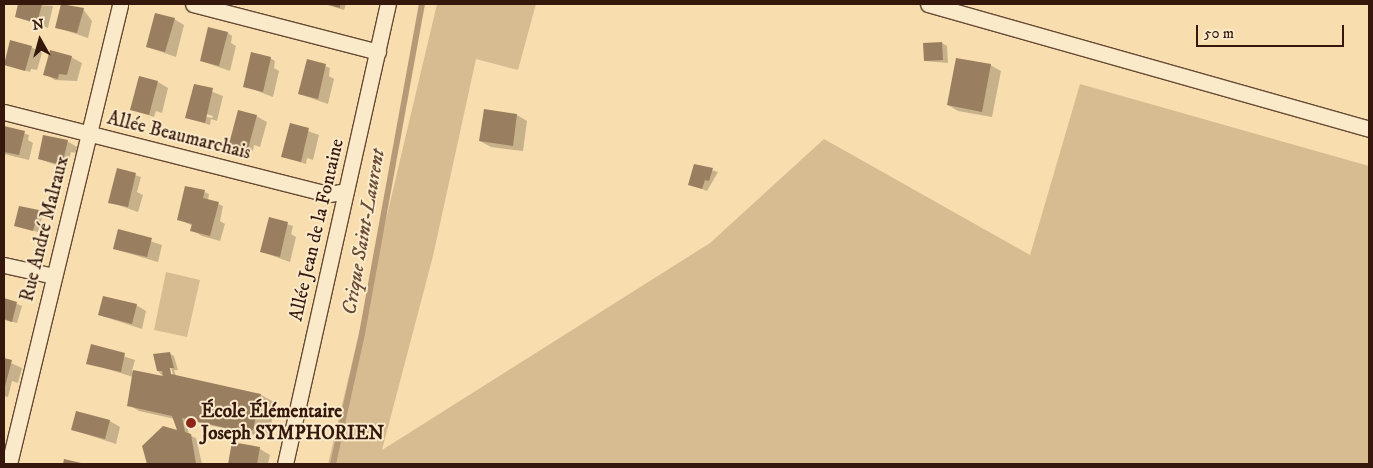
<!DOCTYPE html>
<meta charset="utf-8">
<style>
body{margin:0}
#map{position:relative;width:1373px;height:468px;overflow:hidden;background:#f8deae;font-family:"IM FELL DW Pica",serif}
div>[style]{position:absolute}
.green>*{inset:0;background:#d7bc92}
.shadow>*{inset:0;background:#0003}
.stream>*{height:5.5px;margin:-2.75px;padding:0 2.75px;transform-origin:2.75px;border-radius:2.75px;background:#b69a77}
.building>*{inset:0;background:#9a7e60}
.roads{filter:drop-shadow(1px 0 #664934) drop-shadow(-1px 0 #664934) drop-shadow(0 1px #664934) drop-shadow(0 -1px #664934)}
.street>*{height:15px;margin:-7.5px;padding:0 7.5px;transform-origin:7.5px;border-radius:7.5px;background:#faeaca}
.dots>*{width:14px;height:14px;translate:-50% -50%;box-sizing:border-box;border:2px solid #faeaca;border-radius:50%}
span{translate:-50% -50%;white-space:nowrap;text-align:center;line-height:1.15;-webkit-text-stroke:4px #faeaca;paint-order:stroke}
.street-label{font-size:19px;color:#35170c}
.poi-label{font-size:19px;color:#35170c;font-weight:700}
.left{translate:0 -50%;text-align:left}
.water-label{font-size:20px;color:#694b37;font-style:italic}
.frame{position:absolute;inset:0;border:5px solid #35170c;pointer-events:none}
.north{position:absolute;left:15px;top:15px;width:50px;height:50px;-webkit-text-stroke:4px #faeaca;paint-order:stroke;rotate:353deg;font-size:14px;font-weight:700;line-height:20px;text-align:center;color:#35170c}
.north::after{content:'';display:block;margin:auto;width:18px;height:22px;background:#35170c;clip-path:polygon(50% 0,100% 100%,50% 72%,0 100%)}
.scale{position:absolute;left:1196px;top:25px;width:148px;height:22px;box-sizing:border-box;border:2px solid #35170c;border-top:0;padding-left:6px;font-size:15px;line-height:18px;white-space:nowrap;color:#35170c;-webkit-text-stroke:4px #faeaca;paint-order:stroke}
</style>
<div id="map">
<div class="green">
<div style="clip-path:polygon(437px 4px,536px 4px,518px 70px,476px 59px,433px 256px,382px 450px,710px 243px,824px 139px,1030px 255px,1080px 84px,1369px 166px,1369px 464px,328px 464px)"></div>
<div style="clip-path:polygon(166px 272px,200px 280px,187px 337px,154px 330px)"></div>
</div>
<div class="shadow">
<div style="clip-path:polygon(20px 4px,53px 6px,48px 28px,16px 17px)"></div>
<div style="clip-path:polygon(324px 4px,352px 4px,346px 4px,344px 10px)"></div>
<div style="clip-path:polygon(83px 9px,92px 21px,88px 38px,56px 27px)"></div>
<div style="clip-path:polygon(174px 19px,184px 25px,176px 57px,147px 47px)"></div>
<div style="clip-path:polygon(228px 33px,232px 36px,231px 43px,236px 46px,230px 71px,201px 61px)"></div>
<div style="clip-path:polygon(942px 43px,947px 46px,948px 63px,925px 61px)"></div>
<div style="clip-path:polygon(31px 47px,42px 53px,37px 70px,31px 69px,30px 72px,5px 64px)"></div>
<div style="clip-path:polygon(71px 57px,82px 63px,77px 81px,55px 80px,45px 74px)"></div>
<div style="clip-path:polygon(270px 58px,275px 61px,274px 68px,279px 71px,273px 97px,244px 86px)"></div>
<div style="clip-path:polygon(990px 65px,1001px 71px,992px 117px,958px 111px,948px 105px)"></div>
<div style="clip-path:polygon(325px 66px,330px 68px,329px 76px,334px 79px,328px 104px,299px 94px)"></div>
<div style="clip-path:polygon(158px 82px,168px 88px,162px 113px,156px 111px,154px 117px,131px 109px)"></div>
<div style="clip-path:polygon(evenodd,195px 85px,223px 96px,217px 121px,211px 119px,210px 125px,187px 118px,195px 85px,198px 112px,213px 116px,212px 118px,198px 115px,198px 112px)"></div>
<div style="clip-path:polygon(485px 110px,517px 115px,527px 121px,523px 151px,491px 147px,480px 141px)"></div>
<div style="clip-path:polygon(256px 116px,267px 122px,260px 147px,254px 145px,253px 151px,230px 143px)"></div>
<div style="clip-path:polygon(291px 125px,319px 135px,313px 160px,307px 158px,306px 164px,283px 157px)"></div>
<div style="clip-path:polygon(4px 127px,29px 135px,28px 140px,33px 143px,29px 160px,4px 154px)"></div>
<div style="clip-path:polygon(67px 141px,77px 147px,76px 153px,71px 152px,67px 169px,39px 159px)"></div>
<div style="clip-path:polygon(695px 165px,718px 172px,707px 191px,689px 184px)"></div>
<div style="clip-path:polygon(118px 170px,141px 177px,137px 192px,143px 195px,138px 212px,110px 202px)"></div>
<div style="clip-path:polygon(204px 192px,209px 194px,208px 200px,223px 206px,220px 221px,225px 224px,220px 241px,202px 236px,192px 230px,193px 226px,178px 219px)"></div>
<div style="clip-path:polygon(38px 212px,43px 214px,38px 232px,15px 225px)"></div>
<div style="clip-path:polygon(270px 219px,293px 226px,291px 234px,296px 237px,290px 262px,262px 252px)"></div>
<div style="clip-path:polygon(119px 231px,162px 245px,158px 262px,114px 249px)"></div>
<div style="clip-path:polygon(4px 299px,22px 306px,17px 323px,4px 320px)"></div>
<div style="clip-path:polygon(136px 305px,146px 311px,142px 329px,99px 315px)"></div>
<div style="clip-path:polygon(evenodd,92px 346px,135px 360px,132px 371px,165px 379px,158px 371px,169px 353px,174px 356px,178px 370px,174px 370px,176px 376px,261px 395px,276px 403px,268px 438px,186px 420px,189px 435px,196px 438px,202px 464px,148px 464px,144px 446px,178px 432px,175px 419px,139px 411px,129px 405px,133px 377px,88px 363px,92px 346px,170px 362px,173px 375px,170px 375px,170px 362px)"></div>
<div style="clip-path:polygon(4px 360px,22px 368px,18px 383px,12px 381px,8px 397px,4px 396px)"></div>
<div style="clip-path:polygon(110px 421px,120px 427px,116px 444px,73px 430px)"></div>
<div style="clip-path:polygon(233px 443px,260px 449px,270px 455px,268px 464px,229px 464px)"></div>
</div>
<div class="stream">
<div style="left:333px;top:464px;width:133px;rotate:-77.4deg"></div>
<div style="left:362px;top:334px;width:335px;rotate:-79.7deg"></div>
</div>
<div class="building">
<div style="clip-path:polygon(18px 4px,42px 4px,37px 23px,15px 17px)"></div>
<div style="clip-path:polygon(61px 4px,84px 8px,77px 33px,55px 28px)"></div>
<div style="clip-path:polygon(326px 4px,340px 4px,340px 8px)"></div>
<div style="clip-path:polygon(155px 13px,175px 18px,165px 52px,146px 47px)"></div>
<div style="clip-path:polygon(208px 27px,228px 32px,219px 66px,200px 61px)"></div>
<div style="clip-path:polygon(10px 40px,32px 46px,25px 71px,4px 65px)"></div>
<div style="clip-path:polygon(942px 42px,943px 60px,924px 61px,923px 43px)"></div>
<div style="clip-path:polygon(50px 50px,72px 56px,67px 75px,59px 74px,58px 79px,43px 75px)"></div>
<div style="clip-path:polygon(251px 52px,271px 57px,263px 92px,243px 87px)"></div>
<div style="clip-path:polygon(956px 58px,991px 64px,982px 112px,947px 105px)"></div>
<div style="clip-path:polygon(307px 59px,326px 64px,318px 99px,298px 94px)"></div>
<div style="clip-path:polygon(139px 76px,158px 81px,149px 115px,130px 110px)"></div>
<div style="clip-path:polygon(194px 84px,213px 88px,205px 123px,185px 118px)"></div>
<div style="clip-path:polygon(484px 109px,517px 114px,513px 146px,479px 141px)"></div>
<div style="clip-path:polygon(238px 110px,257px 115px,248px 149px,229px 144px)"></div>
<div style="clip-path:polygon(290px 123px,309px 128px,301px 162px,281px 157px)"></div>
<div style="clip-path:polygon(4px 126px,25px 131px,19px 155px,4px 152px)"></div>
<div style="clip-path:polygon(43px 135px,68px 140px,62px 165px,38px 159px)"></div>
<div style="clip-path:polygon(694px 164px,713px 168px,709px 181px,705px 180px,702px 189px,688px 185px)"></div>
<div style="clip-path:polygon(117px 168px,136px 173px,128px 207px,108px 203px)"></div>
<div style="clip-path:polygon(185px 186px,205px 190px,203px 198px,219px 202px,210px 236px,190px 231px,192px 224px,177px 220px)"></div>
<div style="clip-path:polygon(19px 206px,39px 210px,33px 231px,14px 226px)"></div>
<div style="clip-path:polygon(269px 217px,288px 222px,280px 257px,260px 252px)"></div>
<div style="clip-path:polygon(118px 229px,152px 238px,147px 257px,113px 249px)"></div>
<div style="clip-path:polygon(103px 296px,137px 304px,132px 324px,98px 315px)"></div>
<div style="clip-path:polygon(4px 298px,17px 302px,12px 322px,4px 319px)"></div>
<div style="clip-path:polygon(91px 344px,125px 353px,121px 372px,86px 364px)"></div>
<div style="clip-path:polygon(170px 352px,174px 368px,170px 368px,171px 374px,261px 394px,253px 430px,248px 433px,182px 418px,185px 432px,191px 434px,196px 464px,147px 464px,142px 446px,163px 426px,177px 430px,172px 416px,127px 406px,133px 370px,163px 376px,162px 371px,157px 371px,153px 354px)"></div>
<div style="clip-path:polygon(4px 358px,12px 360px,4px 390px)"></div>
<div style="clip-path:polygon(76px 411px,110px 420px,105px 439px,71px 430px)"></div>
<div style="clip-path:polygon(232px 442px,260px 447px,257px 464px,228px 464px)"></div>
<div style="clip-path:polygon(64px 459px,81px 463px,81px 464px,63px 464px)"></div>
</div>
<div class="roads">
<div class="street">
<div style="left:193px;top:4px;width:191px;rotate:14.5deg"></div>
<div style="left:928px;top:4px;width:458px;rotate:15.8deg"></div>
<div style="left:4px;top:112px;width:335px;rotate:14.2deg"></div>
<div style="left:329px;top:194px;width:17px;rotate:-10deg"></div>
<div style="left:4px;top:265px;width:51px;rotate:12.4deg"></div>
<div style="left:9px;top:464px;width:473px;rotate:-76.4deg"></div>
<div style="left:285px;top:464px;width:471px;rotate:-77.4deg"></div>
</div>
</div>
<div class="dots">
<div style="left:191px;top:423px;background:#8f2418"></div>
</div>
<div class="street-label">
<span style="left:179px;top:136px;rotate:14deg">Allée Beaumarchais</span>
<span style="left:45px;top:229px;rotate:-76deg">Rue André Malraux</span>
<span style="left:317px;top:230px;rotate:-77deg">Allée Jean de la Fontaine</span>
</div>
<div class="poi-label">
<span class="left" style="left:201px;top:423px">École Élémentaire<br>Joseph SYMPHORIEN</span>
</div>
<div class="water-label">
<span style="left:364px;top:232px;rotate:-80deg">Crique Saint-Laurent</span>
</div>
<div class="frame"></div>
<div class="north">N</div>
<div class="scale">50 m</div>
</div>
